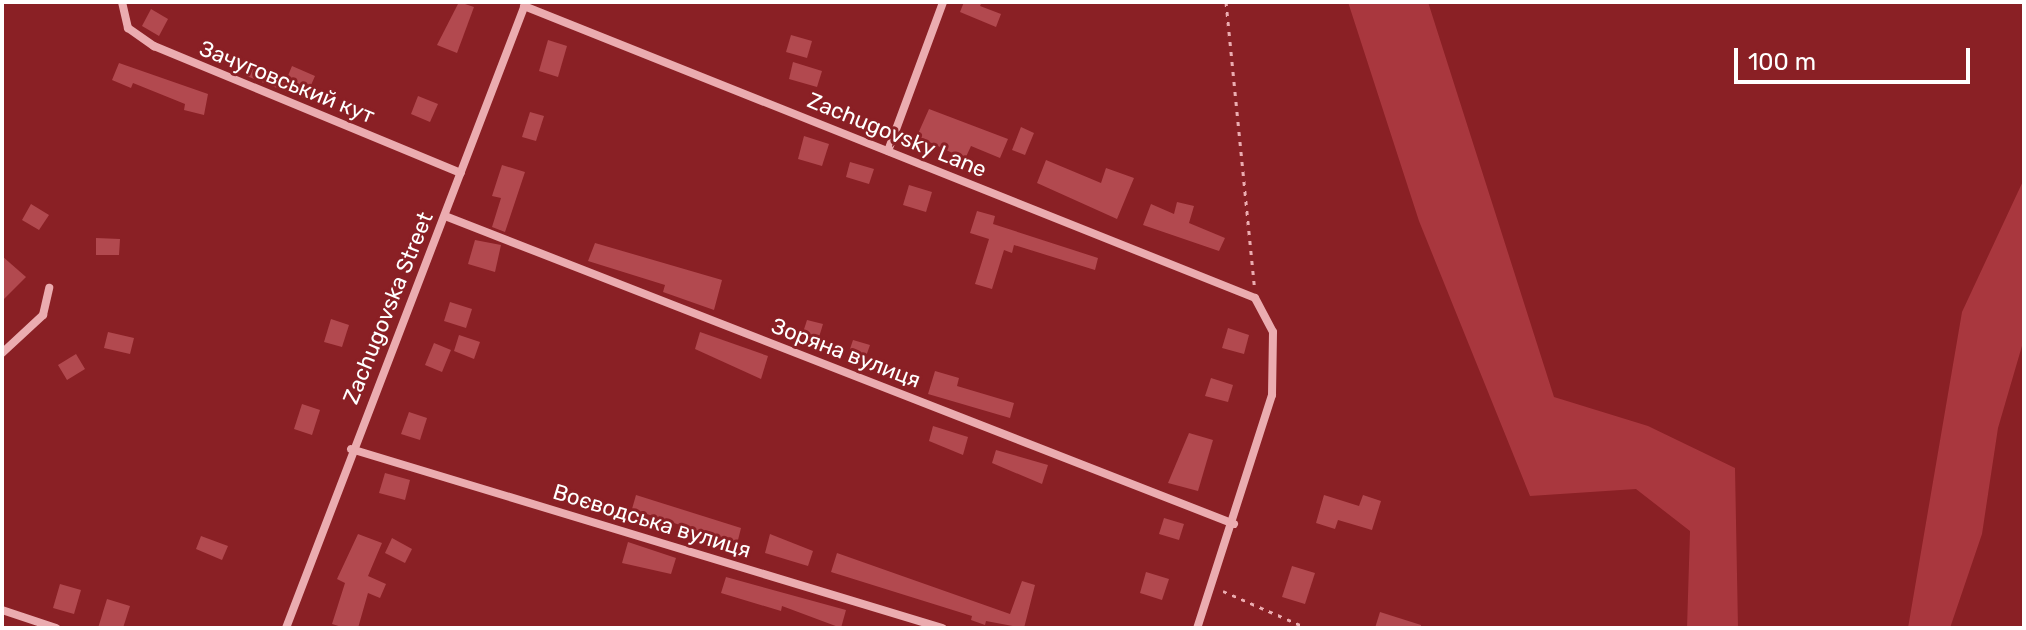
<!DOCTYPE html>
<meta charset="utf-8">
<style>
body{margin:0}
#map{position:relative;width:2026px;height:630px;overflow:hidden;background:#8a2025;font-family:Rubik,sans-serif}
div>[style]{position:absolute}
.green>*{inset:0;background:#a9373e}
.building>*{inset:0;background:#b2494f}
.path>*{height:3px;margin-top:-1.5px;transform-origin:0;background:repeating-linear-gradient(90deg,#ebacb0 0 4px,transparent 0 10px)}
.street>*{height:8px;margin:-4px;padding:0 4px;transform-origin:4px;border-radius:4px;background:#ebacb0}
span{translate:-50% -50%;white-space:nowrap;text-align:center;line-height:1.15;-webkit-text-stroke:6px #8a2025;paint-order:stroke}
.street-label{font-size:22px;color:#fff}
.frame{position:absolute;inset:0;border:4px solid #fff;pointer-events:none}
.scale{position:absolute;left:1734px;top:48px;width:236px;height:36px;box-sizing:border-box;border:4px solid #fff;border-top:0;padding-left:10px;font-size:24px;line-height:28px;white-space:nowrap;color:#fff;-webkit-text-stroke:6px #8a2025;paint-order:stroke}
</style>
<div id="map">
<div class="green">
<div style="clip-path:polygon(1348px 2px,1428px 2px,1554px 397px,1648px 426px,1735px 468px,1738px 628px,1687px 628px,1690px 531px,1636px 489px,1530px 496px,1419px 221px)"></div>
<div style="clip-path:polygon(2024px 179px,2024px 339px,1998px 428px,1982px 534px,1950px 628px,1908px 628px,1962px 312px)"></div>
</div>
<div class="building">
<div style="clip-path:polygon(459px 2px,474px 7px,457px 53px,437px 45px)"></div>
<div style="clip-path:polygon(964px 2px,982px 2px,980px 6px,1001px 14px,996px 27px,960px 12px)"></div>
<div style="clip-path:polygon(151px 9px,168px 19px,159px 36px,142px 26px)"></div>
<div style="clip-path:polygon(791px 35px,812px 41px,807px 58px,786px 52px)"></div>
<div style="clip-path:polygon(548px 40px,567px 46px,558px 77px,539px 71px)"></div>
<div style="clip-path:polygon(250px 62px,287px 78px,292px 66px,315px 76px,305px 99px,244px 75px)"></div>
<div style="clip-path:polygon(793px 62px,822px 71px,817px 87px,789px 79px)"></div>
<div style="clip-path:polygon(119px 63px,208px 94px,204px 115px,184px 110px,185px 104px,133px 83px,131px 88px,112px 80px)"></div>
<div style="clip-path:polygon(418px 96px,438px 104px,430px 122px,411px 114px)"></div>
<div style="clip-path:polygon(929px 109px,1008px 139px,1000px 158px,971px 146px,965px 159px,917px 136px)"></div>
<div style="clip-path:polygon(530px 112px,544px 116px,536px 141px,522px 137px)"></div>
<div style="clip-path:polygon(1021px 127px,1034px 133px,1025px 155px,1012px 150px)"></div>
<div style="clip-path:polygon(804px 136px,829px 144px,822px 166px,798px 159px)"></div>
<div style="clip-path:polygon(1046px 160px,1101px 183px,1106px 168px,1134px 178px,1117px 219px,1037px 183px)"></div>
<div style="clip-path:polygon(850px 162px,874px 169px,869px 184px,846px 177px)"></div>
<div style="clip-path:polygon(502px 165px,525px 172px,505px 232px,492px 227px,501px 198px,492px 196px)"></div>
<div style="clip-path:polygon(909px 185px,932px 192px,926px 212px,903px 205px)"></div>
<div style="clip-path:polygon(1177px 202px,1194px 206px,1189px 223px,1225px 238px,1219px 251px,1143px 225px,1151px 204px,1174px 214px)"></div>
<div style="clip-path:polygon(31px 204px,49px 215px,39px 230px,22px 220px)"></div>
<div style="clip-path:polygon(977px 211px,995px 216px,993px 224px,1098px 258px,1095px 270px,1014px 245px,1012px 253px,1004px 250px,992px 289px,975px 284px,989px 239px,970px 233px)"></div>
<div style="clip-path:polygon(96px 238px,120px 239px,119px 255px,96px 255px)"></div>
<div style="clip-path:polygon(475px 240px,501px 245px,495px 272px,468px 264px)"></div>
<div style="clip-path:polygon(595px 243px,722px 280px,714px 310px,663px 292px,665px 285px,588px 261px)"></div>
<div style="clip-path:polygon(2px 256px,26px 277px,2px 301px)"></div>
<div style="clip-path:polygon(450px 302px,472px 309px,466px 328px,444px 321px)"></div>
<div style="clip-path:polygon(331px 319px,349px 325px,342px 347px,324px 342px)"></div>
<div style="clip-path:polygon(807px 320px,823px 324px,816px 347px,800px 342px)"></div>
<div style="clip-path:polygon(1228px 328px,1249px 335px,1244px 354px,1222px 348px)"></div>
<div style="clip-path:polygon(108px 332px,134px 338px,130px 354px,104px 348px)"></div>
<div style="clip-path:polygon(700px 332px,768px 356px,761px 379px,695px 349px)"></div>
<div style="clip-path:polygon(459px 335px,480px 342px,474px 359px,454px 351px)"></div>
<div style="clip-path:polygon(853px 340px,870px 345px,864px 362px,847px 358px)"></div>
<div style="clip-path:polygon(434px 343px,451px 350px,442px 372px,425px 365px)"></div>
<div style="clip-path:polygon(76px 354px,85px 369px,67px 380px,58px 365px)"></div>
<div style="clip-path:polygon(935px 371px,959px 378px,957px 386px,1014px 403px,1010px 418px,928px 394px)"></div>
<div style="clip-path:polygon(1211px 378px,1233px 385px,1228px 402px,1205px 396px)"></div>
<div style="clip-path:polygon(302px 404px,320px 410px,312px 435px,294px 429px)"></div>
<div style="clip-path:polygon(409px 412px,427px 418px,420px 440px,401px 434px)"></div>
<div style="clip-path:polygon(933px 426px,968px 437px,963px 455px,929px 441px)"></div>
<div style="clip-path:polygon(1189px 433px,1213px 440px,1198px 491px,1168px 483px)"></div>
<div style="clip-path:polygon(996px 450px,1048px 465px,1042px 484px,992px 463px)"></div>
<div style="clip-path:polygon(385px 473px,410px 480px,405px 500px,379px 493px)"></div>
<div style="clip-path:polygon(636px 495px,741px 528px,737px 544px,632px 509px)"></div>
<div style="clip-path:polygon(1324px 495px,1359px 506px,1363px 495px,1381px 501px,1372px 530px,1338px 520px,1335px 529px,1316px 523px)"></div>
<div style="clip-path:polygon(1164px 518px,1184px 524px,1179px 540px,1159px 534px)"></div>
<div style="clip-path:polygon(358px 534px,382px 543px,368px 576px,386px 584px,380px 598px,368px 593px,358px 628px,345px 628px,332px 624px,345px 583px,337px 579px)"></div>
<div style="clip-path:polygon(770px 534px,813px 551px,808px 566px,765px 553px)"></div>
<div style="clip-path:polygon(201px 536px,228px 546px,222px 560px,196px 549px)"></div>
<div style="clip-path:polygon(392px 538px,412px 549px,405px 563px,385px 553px)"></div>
<div style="clip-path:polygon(628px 542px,676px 558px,671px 574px,622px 563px)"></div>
<div style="clip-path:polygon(837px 553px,1010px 614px,1022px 581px,1035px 585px,1024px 628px,986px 621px,985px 625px,971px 620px,972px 616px,831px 572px)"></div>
<div style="clip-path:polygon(1292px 566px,1315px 573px,1305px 604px,1282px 597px)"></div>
<div style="clip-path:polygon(1146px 572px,1169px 579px,1162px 600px,1140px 593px)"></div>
<div style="clip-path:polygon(726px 577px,846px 610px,841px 628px,782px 606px,781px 611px,721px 593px)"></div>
<div style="clip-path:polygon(60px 584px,81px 590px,74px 614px,53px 608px)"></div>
<div style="clip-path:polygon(107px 599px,130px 606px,123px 628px,98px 628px)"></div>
<div style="clip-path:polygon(1380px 612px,1421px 625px,1421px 628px,1375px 628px)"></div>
</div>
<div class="path">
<div style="left:1226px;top:2px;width:284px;rotate:84.3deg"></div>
<div style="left:1223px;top:591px;width:92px;rotate:23.8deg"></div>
</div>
<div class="street">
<div style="left:122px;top:2px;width:27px;rotate:77deg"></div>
<div style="left:128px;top:28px;width:32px;rotate:35deg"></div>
<div style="left:154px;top:46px;width:332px;rotate:22.5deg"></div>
<div style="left:524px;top:6px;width:787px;rotate:21.77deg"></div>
<div style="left:1255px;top:298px;width:38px;rotate:62deg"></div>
<div style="left:1273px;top:332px;width:63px;rotate:90.9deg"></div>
<div style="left:1272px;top:395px;width:245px;rotate:107.8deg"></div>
<div style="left:888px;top:151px;width:159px;rotate:-69.7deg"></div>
<div style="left:445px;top:216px;width:847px;rotate:21.32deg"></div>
<div style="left:2px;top:353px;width:56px;rotate:-42.8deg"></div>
<div style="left:43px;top:315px;width:28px;rotate:-77deg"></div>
<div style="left:351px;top:449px;width:618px;rotate:16.85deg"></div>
<div style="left:2px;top:610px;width:57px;rotate:18.4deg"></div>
<div style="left:286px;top:628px;width:670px;rotate:-69.02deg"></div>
</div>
<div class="street-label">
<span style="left:287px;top:82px;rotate:22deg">Зачуговський кут</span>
<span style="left:897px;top:135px;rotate:22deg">Zachugovsky Lane</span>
<span style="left:388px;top:308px;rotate:-68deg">Zachugovska Street</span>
<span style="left:846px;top:353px;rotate:21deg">Зоряна вулиця</span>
<span style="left:652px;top:521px;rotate:17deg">Воєводська вулиця</span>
</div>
<div class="frame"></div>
<div class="scale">100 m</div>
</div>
